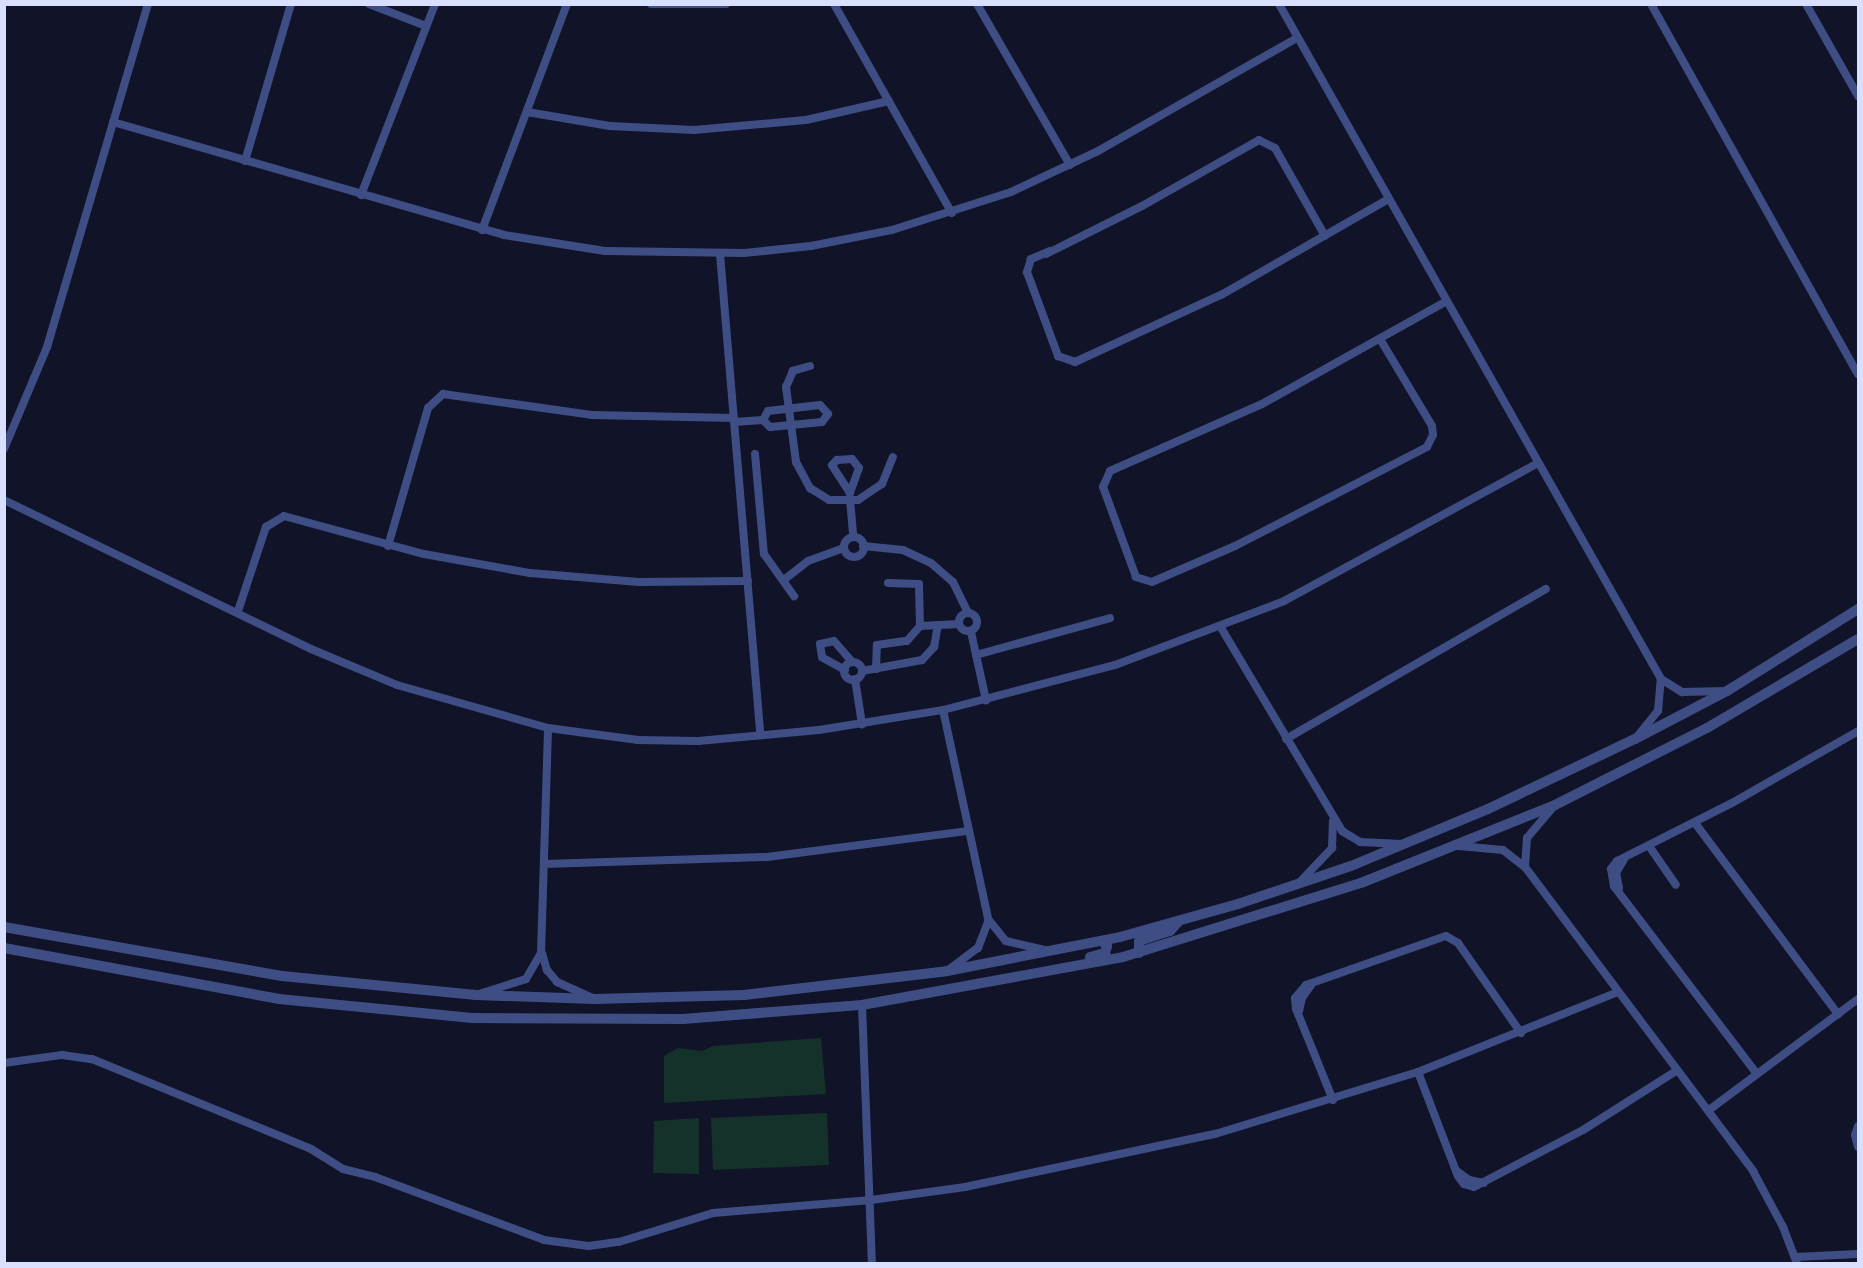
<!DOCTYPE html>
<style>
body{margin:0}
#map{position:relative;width:1863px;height:1268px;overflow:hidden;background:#111328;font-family:"Varela Round",sans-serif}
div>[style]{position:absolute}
.green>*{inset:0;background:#143229}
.minor>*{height:8px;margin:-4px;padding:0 4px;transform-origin:4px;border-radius:4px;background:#3e4e85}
.minor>.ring{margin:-4px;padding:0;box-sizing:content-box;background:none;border:8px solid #3e4e85;border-radius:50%}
.tertiary>*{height:10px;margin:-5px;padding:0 5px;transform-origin:5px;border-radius:5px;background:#3e4e85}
span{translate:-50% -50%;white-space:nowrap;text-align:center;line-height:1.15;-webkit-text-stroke:4.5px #111328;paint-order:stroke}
.frame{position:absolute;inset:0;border:6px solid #d9dffe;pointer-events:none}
</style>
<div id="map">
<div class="green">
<div style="clip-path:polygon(821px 1038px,826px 1094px,664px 1103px,664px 1056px,678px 1048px,702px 1051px,713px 1046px)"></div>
<div style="clip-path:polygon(827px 1113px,829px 1165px,713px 1170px,711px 1118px)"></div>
<div style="clip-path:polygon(699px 1118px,699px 1174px,653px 1173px,654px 1121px)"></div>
</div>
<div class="minor">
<div style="left:369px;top:4px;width:61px;rotate:21.1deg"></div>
<div style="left:651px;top:4px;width:75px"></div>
<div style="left:834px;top:4px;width:240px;rotate:60.6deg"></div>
<div style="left:977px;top:4px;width:186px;rotate:60deg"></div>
<div style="left:1279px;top:4px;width:776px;rotate:60.49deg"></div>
<div style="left:1661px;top:679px;width:25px;rotate:32deg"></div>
<div style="left:1682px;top:692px;width:45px;rotate:-1.3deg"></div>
<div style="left:1651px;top:4px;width:424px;rotate:60.8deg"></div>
<div style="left:1806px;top:4px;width:106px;rotate:60.5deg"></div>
<div style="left:527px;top:112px;width:84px;rotate:9.6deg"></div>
<div style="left:610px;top:126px;width:84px;rotate:2.7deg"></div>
<div style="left:694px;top:130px;width:112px;rotate:-5.1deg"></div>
<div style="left:806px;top:120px;width:85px;rotate:-12.9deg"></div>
<div style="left:113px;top:122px;width:407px;rotate:16.1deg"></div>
<div style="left:504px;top:235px;width:102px;rotate:9deg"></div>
<div style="left:605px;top:251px;width:139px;rotate:0.8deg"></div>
<div style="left:744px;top:253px;width:67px;rotate:-6deg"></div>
<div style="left:811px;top:246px;width:83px;rotate:-11.2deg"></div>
<div style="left:892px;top:230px;width:125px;rotate:-17.7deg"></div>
<div style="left:1011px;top:192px;width:96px;rotate:-25.2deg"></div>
<div style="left:1098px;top:151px;width:229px;rotate:-29.6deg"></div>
<div style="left:245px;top:161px;width:164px;rotate:-73.7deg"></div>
<div style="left:361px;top:195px;width:205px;rotate:-68.8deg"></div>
<div style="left:482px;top:230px;width:241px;rotate:-69.4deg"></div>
<div style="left:1050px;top:251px;width:21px;rotate:157deg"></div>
<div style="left:1031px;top:259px;width:14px;rotate:107deg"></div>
<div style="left:1027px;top:272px;width:90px;rotate:69.7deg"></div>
<div style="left:1058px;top:356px;width:18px;rotate:19deg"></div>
<div style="left:1075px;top:362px;width:161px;rotate:-24.7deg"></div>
<div style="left:1221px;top:295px;width:191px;rotate:-29.8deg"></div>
<div style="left:720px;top:254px;width:483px;rotate:85.2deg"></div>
<div style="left:1046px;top:254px;width:107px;rotate:-26.6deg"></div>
<div style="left:1142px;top:206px;width:134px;rotate:-29.4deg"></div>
<div style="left:1259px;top:140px;width:18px;rotate:27deg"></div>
<div style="left:1275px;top:148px;width:101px;rotate:60.4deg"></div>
<div style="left:1380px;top:339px;width:101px;rotate:59.1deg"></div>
<div style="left:1432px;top:426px;width:9px;rotate:84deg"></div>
<div style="left:1433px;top:435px;width:13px;rotate:117deg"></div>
<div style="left:1427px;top:447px;width:216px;rotate:152.7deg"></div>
<div style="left:1235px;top:546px;width:90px;rotate:156.6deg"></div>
<div style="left:1152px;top:582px;width:17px;rotate:-163deg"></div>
<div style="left:1136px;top:577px;width:96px;rotate:-110.1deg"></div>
<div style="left:1103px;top:487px;width:17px;rotate:-66deg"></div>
<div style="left:1110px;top:471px;width:166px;rotate:-23.8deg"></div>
<div style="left:1262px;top:404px;width:210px;rotate:-29.1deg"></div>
<div style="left:810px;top:366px;width:18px;rotate:164deg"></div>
<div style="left:793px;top:371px;width:17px;rotate:114deg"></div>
<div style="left:786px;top:387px;width:76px;rotate:82.4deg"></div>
<div style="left:796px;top:462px;width:30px;rotate:62deg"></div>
<div style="left:810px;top:488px;width:22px;rotate:32deg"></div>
<div style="left:829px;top:500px;width:29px"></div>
<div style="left:858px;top:500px;width:29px;rotate:-34deg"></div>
<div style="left:882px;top:484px;width:29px;rotate:-68deg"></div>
<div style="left:820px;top:405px;width:12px;rotate:48deg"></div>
<div style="left:828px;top:414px;width:10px;rotate:127deg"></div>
<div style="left:822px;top:422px;width:52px;rotate:174.5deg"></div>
<div style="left:770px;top:427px;width:10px;rotate:-135deg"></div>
<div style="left:763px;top:420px;width:10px;rotate:-61deg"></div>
<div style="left:768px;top:411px;width:52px;rotate:-6.6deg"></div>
<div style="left:734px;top:422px;width:29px;rotate:-4deg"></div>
<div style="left:4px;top:449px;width:111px;rotate:-67.1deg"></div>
<div style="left:47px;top:347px;width:358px;rotate:-73.6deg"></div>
<div style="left:755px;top:454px;width:100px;rotate:84.9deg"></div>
<div style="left:764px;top:554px;width:52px;rotate:54.5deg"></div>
<div style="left:852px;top:459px;width:11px;rotate:52deg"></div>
<div style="left:859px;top:468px;width:27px;rotate:110deg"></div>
<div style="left:850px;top:493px;width:33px;rotate:-123deg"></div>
<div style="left:832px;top:465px;width:7px;rotate:-45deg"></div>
<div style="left:837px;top:460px;width:15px;rotate:-4deg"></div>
<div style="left:850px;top:499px;width:38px;rotate:85deg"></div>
<div style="left:4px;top:500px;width:341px;rotate:25.9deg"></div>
<div style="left:311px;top:649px;width:93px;rotate:22.7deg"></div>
<div style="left:397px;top:685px;width:157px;rotate:15.9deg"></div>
<div style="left:548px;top:728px;width:91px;rotate:7.6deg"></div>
<div style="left:638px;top:740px;width:60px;rotate:1deg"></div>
<div style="left:698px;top:741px;width:121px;rotate:-5.2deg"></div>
<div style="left:819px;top:730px;width:126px;rotate:-9.2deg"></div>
<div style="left:943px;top:710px;width:178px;rotate:-14.7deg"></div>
<div style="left:1115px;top:665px;width:181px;rotate:-20.7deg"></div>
<div style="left:1284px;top:601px;width:287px;rotate:-28.5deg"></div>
<div class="ring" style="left:844px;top:537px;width:12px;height:12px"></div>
<div style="left:388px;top:546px;width:144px;rotate:-73.8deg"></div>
<div style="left:428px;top:408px;width:21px;rotate:-43deg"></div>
<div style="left:443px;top:394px;width:150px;rotate:8deg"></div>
<div style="left:592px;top:415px;width:142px;rotate:1.2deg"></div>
<div style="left:863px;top:546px;width:40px;rotate:5.7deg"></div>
<div style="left:903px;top:550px;width:31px;rotate:25deg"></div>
<div style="left:931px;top:563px;width:29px;rotate:41deg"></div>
<div style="left:953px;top:582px;width:34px;rotate:64deg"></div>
<div style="left:785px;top:579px;width:29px;rotate:-38deg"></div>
<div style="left:808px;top:561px;width:38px;rotate:-20deg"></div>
<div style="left:238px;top:611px;width:89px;rotate:-71.6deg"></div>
<div style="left:266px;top:527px;width:21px;rotate:-31deg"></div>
<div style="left:284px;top:516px;width:145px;rotate:15.2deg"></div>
<div style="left:424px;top:554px;width:108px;rotate:10.2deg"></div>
<div style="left:530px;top:573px;width:109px;rotate:4.7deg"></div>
<div style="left:639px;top:582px;width:109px;rotate:-0.5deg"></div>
<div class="ring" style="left:959px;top:613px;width:10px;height:10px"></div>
<div style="left:920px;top:626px;width:39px;rotate:-3deg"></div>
<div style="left:1220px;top:626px;width:239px;rotate:59.2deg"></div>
<div style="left:1342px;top:831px;width:21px;rotate:31deg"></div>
<div style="left:1360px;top:842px;width:42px;rotate:2.7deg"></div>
<div style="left:971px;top:632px;width:70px;rotate:77.6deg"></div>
<div style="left:976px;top:655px;width:139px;rotate:-15.4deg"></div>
<div class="ring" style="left:844px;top:662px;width:10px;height:10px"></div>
<div style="left:876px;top:669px;width:24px;rotate:-88deg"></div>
<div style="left:877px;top:645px;width:30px;rotate:-8deg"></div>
<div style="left:907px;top:641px;width:20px;rotate:-49deg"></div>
<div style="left:920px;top:626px;width:42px;rotate:-91.4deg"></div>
<div style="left:919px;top:584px;width:31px;rotate:-178deg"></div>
<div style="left:845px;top:670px;width:26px;rotate:-151deg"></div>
<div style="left:822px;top:657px;width:13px;rotate:-99deg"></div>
<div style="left:820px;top:644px;width:14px;rotate:-12deg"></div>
<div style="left:834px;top:641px;width:28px;rotate:49deg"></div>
<div style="left:862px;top:671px;width:61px;rotate:-10.4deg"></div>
<div style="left:922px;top:660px;width:18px;rotate:-47deg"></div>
<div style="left:934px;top:647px;width:22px;rotate:-80deg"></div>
<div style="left:855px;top:679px;width:46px;rotate:81.2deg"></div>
<div style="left:943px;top:710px;width:214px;rotate:77.8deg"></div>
<div style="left:988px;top:919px;width:28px;rotate:51deg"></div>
<div style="left:1006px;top:941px;width:44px;rotate:13.1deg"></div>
<div style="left:1636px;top:738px;width:35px;rotate:-51deg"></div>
<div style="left:1658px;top:711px;width:32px;rotate:-85deg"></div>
<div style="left:1286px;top:739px;width:300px;rotate:-30deg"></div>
<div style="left:1695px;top:823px;width:239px;rotate:53.2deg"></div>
<div style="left:1459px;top:846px;width:44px;rotate:5.2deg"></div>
<div style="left:1503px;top:850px;width:28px;rotate:38deg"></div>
<div style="left:1525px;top:867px;width:380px;rotate:53.1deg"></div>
<div style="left:1753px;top:1171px;width:64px;rotate:61.8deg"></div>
<div style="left:1783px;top:1227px;width:40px;rotate:69deg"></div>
<div style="left:1649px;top:846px;width:47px;rotate:55.3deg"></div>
<div style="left:544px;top:864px;width:223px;rotate:-1.8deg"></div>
<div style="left:767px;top:857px;width:203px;rotate:-7.4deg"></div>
<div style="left:1525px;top:866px;width:28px;rotate:-86deg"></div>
<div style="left:1527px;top:838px;width:42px;rotate:-49.8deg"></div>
<div style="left:1298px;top:884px;width:50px;rotate:-46.6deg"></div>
<div style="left:1332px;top:848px;width:27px;rotate:-88deg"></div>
<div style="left:1619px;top:888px;width:15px;rotate:-101deg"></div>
<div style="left:1616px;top:873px;width:16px;rotate:-60deg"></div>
<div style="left:542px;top:953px;width:18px;rotate:74deg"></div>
<div style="left:547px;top:970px;width:16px;rotate:50deg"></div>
<div style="left:557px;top:982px;width:42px;rotate:24.1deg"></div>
<div style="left:947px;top:971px;width:39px;rotate:-37deg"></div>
<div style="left:978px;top:948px;width:28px;rotate:-69deg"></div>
<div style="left:479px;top:994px;width:49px;rotate:-17.7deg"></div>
<div style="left:526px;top:979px;width:30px;rotate:-60deg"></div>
<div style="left:541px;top:953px;width:225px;rotate:-88.2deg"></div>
<div style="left:862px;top:1005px;width:259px;rotate:87.8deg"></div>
<div style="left:1299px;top:1011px;width:13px;rotate:-77deg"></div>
<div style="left:1302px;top:998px;width:16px;rotate:-55deg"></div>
<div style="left:4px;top:1063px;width:59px;rotate:-7.9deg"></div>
<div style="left:62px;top:1055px;width:30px;rotate:8deg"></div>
<div style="left:92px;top:1059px;width:237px;rotate:22.3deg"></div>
<div style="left:311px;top:1149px;width:38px;rotate:32deg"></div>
<div style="left:343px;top:1169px;width:33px;rotate:14deg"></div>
<div style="left:375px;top:1177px;width:180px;rotate:20.4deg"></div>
<div style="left:544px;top:1240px;width:45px;rotate:7.6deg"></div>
<div style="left:589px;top:1246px;width:30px;rotate:-8deg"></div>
<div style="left:619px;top:1242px;width:98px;rotate:-17.1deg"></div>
<div style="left:713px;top:1213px;width:159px;rotate:-4.7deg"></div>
<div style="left:871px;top:1200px;width:95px;rotate:-7.9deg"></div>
<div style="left:965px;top:1187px;width:256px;rotate:-12deg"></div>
<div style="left:1215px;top:1134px;width:212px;rotate:-17deg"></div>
<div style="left:1418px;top:1072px;width:215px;rotate:-21.8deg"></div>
<div style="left:1418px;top:1072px;width:111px;rotate:69deg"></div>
<div style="left:1458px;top:1176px;width:10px;rotate:53deg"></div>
<div style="left:1464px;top:1184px;width:10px;rotate:17deg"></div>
<div style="left:1474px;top:1187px;width:123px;rotate:-27.6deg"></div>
<div style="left:1583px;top:1130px;width:110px;rotate:-32.4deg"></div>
<div style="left:1757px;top:1074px;width:236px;rotate:-127.3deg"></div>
<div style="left:1614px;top:886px;width:17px;rotate:-100deg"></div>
<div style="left:1611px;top:869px;width:10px;rotate:-53deg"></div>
<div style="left:1617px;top:861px;width:129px;rotate:-26.8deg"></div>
<div style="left:1732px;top:803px;width:145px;rotate:-29.7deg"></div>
<div style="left:1333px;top:1100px;width:98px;rotate:-112.1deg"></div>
<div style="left:1296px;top:1009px;width:11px;rotate:-95deg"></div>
<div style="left:1295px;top:998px;width:17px;rotate:-50deg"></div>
<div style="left:1306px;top:985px;width:148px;rotate:-19.3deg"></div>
<div style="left:1446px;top:936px;width:14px;rotate:30deg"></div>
<div style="left:1458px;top:943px;width:110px;rotate:55deg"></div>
<div style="left:1709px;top:1110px;width:186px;rotate:-36.7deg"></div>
<div style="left:1858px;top:1126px;width:9px;rotate:108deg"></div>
<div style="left:1855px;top:1135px;width:12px;rotate:76deg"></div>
<div style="left:1458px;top:1172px;width:14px;rotate:36deg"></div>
<div style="left:1469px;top:1180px;width:15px;rotate:11deg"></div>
<div style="left:1795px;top:1257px;width:63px;rotate:-2.7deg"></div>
</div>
<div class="tertiary">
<div style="left:4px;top:927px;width:282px;rotate:10deg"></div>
<div style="left:282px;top:976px;width:195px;rotate:5.6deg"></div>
<div style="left:476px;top:995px;width:119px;rotate:1.9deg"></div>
<div style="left:595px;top:999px;width:149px;rotate:-1.5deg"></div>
<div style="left:744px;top:995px;width:204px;rotate:-6.7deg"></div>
<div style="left:947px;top:971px;width:176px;rotate:-11.1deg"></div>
<div style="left:1120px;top:937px;width:123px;rotate:-15.6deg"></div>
<div style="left:1238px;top:904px;width:119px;rotate:-18.6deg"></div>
<div style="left:1351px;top:866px;width:148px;rotate:-22.6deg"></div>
<div style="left:1488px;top:809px;width:163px;rotate:-25.5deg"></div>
<div style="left:1635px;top:739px;width:104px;rotate:-27.6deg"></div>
<div style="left:1727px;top:691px;width:155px;rotate:-32deg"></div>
<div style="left:4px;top:948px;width:280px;rotate:10.5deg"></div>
<div style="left:279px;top:999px;width:194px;rotate:5.6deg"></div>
<div style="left:472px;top:1018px;width:211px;rotate:0.3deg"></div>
<div style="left:683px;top:1019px;width:180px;rotate:-4.5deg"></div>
<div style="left:862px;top:1005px;width:265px;rotate:-10.4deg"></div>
<div style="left:1123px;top:957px;width:249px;rotate:-17.3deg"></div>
<div style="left:1361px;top:883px;width:209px;rotate:-21.9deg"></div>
<div style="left:1555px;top:805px;width:170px;rotate:-26.9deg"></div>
<div style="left:1707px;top:728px;width:175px;rotate:-30.5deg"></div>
<div style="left:1139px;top:953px;width:12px;rotate:-90deg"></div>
<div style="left:1139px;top:941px;width:33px;rotate:-18deg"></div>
<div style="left:1170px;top:931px;width:13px;rotate:-48deg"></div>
<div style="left:1090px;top:957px;width:16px;rotate:-15deg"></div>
<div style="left:1105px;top:953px;width:7px;rotate:-74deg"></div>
<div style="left:1107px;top:946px;width:7px;rotate:-135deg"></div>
</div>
<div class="frame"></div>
</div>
